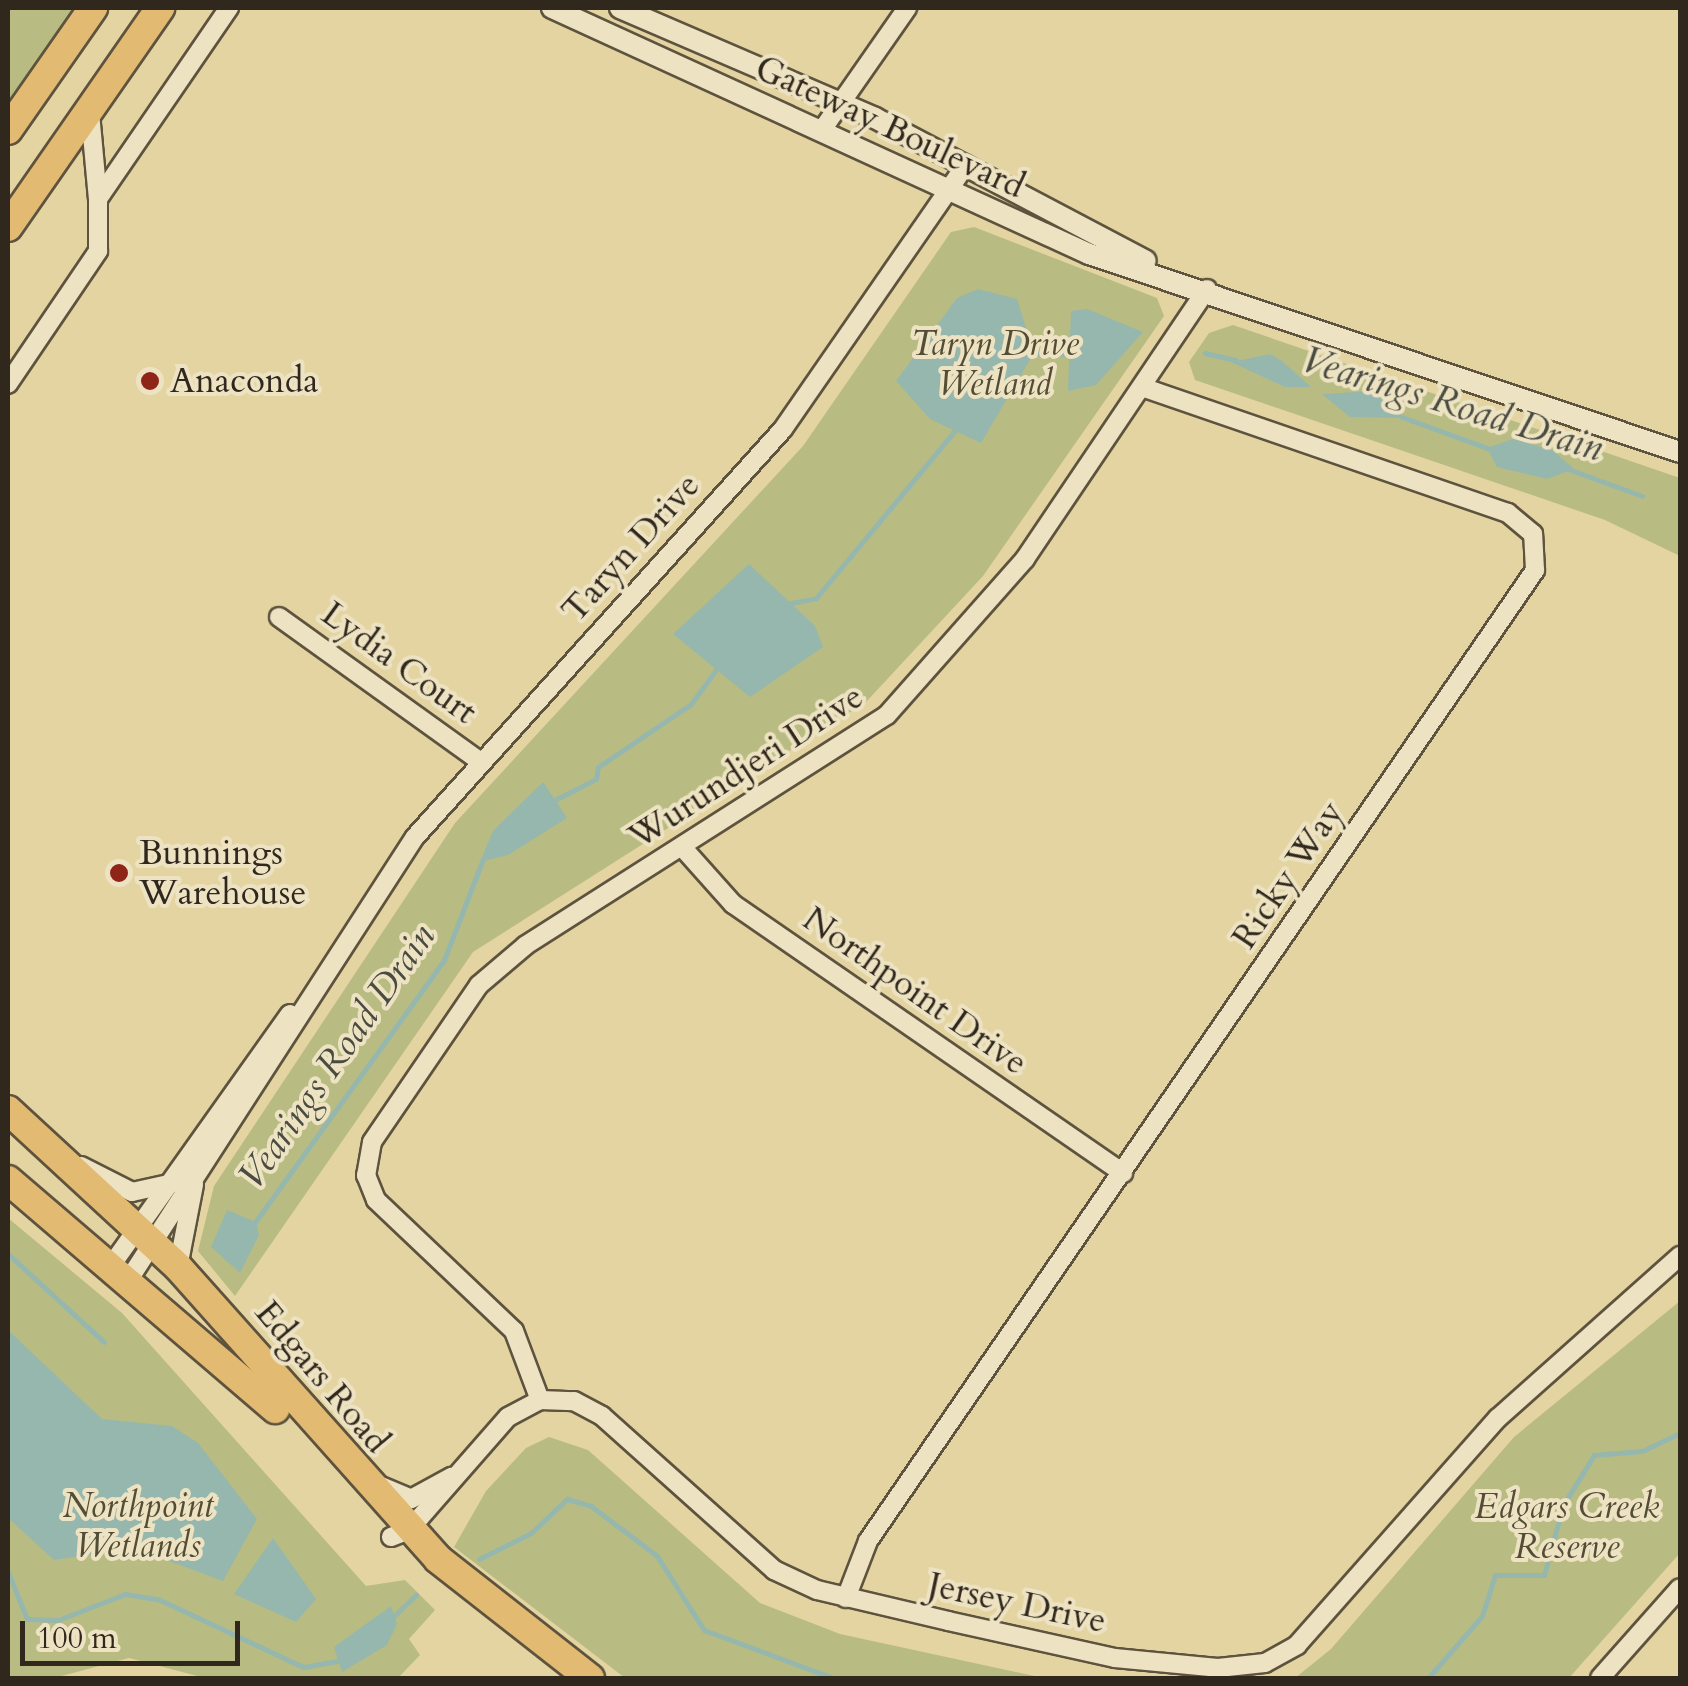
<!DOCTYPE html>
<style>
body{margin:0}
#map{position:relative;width:1688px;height:1686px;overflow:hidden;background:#e3d4a2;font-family:Cardo,serif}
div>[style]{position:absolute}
.green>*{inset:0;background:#b8bc82}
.water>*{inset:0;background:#96b7ad}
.stream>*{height:5px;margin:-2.5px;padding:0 2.5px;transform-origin:2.5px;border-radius:2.5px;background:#96b7ad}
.roads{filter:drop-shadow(2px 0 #5e533e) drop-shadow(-2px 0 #5e533e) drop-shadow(0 2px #5e533e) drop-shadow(0 -2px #5e533e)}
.minor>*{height:18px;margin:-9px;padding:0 9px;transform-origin:9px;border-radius:9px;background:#ede3c3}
.tertiary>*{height:20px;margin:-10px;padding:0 10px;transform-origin:10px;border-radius:10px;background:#ede3c3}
.primary>*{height:28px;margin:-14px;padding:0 14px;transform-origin:14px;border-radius:14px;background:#e2ba71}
.dots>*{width:28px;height:28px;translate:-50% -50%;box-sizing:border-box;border:5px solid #ede3c3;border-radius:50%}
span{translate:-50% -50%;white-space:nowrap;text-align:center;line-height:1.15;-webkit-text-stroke:8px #ede3c3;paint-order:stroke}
.street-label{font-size:35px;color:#31281d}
.park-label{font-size:35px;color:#534d36;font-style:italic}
.poi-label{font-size:35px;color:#31281d}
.left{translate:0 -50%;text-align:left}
.water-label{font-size:38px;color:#4a4c41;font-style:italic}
.frame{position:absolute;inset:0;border:10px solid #31281d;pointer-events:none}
.scale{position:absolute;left:20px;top:1621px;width:220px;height:45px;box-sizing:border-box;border:5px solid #31281d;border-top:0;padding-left:12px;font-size:30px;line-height:35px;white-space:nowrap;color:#31281d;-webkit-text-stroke:8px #ede3c3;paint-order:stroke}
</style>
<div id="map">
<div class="green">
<div style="clip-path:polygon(8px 8px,74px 8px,8px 104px)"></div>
<div style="clip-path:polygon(974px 227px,1157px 298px,1164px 316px,983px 576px,866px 702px,473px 952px,235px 1296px,198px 1251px,214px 1186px,455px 823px,803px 446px,951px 232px)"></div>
<div style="clip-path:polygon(1233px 325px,1680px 478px,1680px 556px,1605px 520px,1195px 380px,1189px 362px,1209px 333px)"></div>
<div style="clip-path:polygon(8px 1218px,122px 1313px,366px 1586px,405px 1580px,435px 1610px,409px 1639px,420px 1655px,398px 1678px,205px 1678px,129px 1658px,54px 1678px,8px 1678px)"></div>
<div style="clip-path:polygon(1680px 1301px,1680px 1553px,1569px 1678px,1295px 1678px,1331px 1649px,1514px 1437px)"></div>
<div style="clip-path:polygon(549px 1437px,588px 1450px,760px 1603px,840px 1634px,1044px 1678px,625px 1678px,454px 1547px,486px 1491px,526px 1448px)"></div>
</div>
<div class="water">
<div style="clip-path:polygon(978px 289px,1017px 299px,1034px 353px,981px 443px,930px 419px,896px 381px,957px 298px)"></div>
<div style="clip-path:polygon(1087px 309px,1143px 332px,1096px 385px,1068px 391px,1071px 311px)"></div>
<div style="clip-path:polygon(1270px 354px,1282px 361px,1311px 387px,1285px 387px,1231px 362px)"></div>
<div style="clip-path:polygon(1374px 391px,1405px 418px,1350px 417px,1322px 394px)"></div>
<div style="clip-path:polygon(1513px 439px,1552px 450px,1574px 469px,1547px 479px,1497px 467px,1487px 448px)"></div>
<div style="clip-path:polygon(749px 564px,815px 626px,823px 647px,750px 697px,673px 634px)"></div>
<div style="clip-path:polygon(543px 782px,567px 818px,508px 855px,480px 862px,493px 831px)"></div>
<div style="clip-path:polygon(227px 1210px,256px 1222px,259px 1235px,240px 1273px,211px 1247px)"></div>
<div style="clip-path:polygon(8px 1330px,102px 1419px,172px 1426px,198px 1443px,257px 1519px,223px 1581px,134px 1548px,54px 1560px,8px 1518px)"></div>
<div style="clip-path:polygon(273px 1538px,316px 1599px,296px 1622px,234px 1594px)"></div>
<div style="clip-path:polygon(391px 1606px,397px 1624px,387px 1645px,342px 1672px,334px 1647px)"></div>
</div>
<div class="stream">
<div style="left:1031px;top:353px;width:43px;rotate:1.3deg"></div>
<div style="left:1205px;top:353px;width:32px;rotate:13deg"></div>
<div style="left:1402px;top:417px;width:94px;rotate:20deg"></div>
<div style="left:1568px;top:469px;width:79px;rotate:20deg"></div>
<div style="left:786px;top:604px;width:31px;rotate:-11deg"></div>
<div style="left:816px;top:598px;width:222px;rotate:-50.3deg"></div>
<div style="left:549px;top:803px;width:53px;rotate:-27.1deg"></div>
<div style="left:596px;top:779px;width:12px;rotate:-81deg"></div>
<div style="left:598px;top:767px;width:112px;rotate:-34.1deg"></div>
<div style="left:691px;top:704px;width:46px;rotate:-53.9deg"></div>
<div style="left:253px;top:1225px;width:327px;rotate:-54.2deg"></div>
<div style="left:444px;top:960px;width:108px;rotate:-68.9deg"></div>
<div style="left:8px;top:1254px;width:130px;rotate:42.5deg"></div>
<div style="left:479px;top:1559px;width:58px;rotate:-26.6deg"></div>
<div style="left:531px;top:1533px;width:50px;rotate:-43.4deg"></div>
<div style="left:567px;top:1499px;width:25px;rotate:16deg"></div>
<div style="left:591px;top:1506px;width:83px;rotate:37.1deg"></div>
<div style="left:657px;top:1556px;width:88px;rotate:57.6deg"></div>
<div style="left:704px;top:1630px;width:138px;rotate:20.4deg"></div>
<div style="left:8px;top:1572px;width:51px;rotate:68deg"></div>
<div style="left:27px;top:1619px;width:31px;rotate:2deg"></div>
<div style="left:58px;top:1620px;width:72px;rotate:-21.2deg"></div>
<div style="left:125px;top:1594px;width:33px;rotate:9deg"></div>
<div style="left:158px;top:1599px;width:160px;rotate:25.1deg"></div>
<div style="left:303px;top:1667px;width:40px;rotate:-10deg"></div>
<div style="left:393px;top:1617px;width:32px;rotate:-44deg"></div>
<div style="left:1428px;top:1678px;width:82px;rotate:-48.9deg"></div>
<div style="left:1482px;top:1616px;width:43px;rotate:-72.4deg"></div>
<div style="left:1495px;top:1575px;width:49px"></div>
<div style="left:1544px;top:1575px;width:73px;rotate:-74.8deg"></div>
<div style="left:1563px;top:1505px;width:59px;rotate:-58.2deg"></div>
<div style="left:1594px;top:1455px;width:48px;rotate:-4.8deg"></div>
<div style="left:1642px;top:1451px;width:42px;rotate:-25.3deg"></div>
</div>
<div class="roads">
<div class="minor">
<div style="left:90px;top:113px;width:86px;rotate:84.7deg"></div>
<div style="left:822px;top:130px;width:149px;rotate:-55.1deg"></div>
<div style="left:1207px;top:289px;width:326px;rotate:124deg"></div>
<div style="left:1025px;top:559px;width:208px;rotate:131.5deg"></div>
<div style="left:887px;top:715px;width:429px;rotate:147.5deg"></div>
<div style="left:525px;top:946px;width:60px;rotate:139.7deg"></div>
<div style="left:479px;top:985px;width:190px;rotate:124.3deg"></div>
<div style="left:372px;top:1142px;width:34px;rotate:100deg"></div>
<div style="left:366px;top:1175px;width:27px;rotate:68deg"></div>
<div style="left:376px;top:1200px;width:190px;rotate:43.5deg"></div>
<div style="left:514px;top:1331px;width:74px;rotate:69.4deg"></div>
<div style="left:540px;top:1400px;width:34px;rotate:2deg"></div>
<div style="left:574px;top:1401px;width:32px;rotate:28deg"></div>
<div style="left:602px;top:1416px;width:231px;rotate:41.8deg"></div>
<div style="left:774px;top:1570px;width:47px;rotate:24.9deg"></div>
<div style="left:817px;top:1590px;width:135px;rotate:13.3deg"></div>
<div style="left:948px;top:1621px;width:171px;rotate:12.5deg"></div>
<div style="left:1115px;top:1658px;width:103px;rotate:5.5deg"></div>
<div style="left:1218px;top:1668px;width:47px;rotate:-6.1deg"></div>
<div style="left:1265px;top:1663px;width:37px;rotate:-29deg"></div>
<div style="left:1297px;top:1645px;width:303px;rotate:-48.5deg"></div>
<div style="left:1498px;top:1418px;width:244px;rotate:-41.7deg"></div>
<div style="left:8px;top:384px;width:161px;rotate:-55.9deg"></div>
<div style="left:98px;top:251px;width:52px;rotate:-90deg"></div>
<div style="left:98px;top:199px;width:232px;rotate:-55.6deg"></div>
<div style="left:279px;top:617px;width:249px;rotate:35.7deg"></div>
<div style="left:683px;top:848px;width:75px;rotate:48.2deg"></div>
<div style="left:733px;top:904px;width:474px;rotate:34.6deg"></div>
<div style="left:81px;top:1166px;width:57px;rotate:27deg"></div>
<div style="left:132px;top:1192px;width:42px;rotate:-12.4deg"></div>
<div style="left:178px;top:1267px;width:84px;rotate:-79deg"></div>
<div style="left:108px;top:1270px;width:314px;rotate:-54.6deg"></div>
<div style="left:126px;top:1284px;width:532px;rotate:-57.12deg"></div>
<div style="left:415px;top:837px;width:549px;rotate:-47.95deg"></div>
<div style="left:783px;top:429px;width:321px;rotate:-55.3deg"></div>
<div style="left:381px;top:1486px;width:33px;rotate:23deg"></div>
<div style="left:411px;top:1499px;width:46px;rotate:-28.8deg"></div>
<div style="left:391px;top:1537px;width:19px;rotate:-21deg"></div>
<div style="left:409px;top:1530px;width:150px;rotate:-48.8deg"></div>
<div style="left:508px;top:1417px;width:36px;rotate:-28deg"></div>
<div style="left:846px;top:1598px;width:61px;rotate:-68.9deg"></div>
<div style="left:868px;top:1541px;width:1178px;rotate:-55.51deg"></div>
<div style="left:1535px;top:570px;width:36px;rotate:-93deg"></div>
<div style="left:1533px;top:534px;width:33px;rotate:-140deg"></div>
<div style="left:1508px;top:513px;width:386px;rotate:-161deg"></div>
<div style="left:1600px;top:1678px;width:120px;rotate:-48.4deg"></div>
</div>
<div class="tertiary">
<div style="left:552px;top:8px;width:591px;rotate:24.61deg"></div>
<div style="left:1089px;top:254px;width:623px;rotate:18.52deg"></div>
<div style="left:620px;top:8px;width:278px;rotate:23.3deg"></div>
<div style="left:875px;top:118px;width:306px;rotate:27.8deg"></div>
</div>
<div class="primary">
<div style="left:8px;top:130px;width:149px;rotate:-55.1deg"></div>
<div style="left:8px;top:227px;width:267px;rotate:-55.2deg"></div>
<div style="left:8px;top:1110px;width:231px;rotate:42.7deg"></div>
<div style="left:178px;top:1267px;width:391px;rotate:48.3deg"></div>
<div style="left:438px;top:1559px;width:193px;rotate:38.1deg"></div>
<div style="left:8px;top:1180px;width:352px;rotate:40.6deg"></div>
</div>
</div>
<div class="dots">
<div style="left:150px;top:381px;background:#8f2418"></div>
<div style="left:119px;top:873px;background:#8f2418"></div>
</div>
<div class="street-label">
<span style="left:890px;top:127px;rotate:25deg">Gateway Boulevard</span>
<span style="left:631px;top:548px;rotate:-48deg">Taryn Drive</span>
<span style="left:399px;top:663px;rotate:36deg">Lydia Court</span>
<span style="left:746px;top:767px;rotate:-33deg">Wurundjeri Drive</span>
<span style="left:1288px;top:875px;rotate:-56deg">Ricky Way</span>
<span style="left:915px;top:991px;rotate:35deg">Northpoint Drive</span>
<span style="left:322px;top:1377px;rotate:50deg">Edgars Road</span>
<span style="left:1017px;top:1603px;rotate:12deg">Jersey Drive</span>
</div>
<div class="park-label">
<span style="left:995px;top:364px">Taryn Drive<br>Wetland</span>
<span style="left:138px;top:1526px">Northpoint<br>Wetlands</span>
<span style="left:1567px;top:1527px">Edgars Creek<br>Reserve</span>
</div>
<div class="poi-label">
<span class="left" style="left:170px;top:381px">Anaconda</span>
<span class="left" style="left:139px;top:873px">Bunnings<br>Warehouse</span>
</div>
<div class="water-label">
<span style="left:1452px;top:404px;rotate:17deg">Vearings Road Drain</span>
<span style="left:337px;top:1057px;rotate:-55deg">Vearings Road Drain</span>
</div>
<div class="frame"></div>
<div class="scale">100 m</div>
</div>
